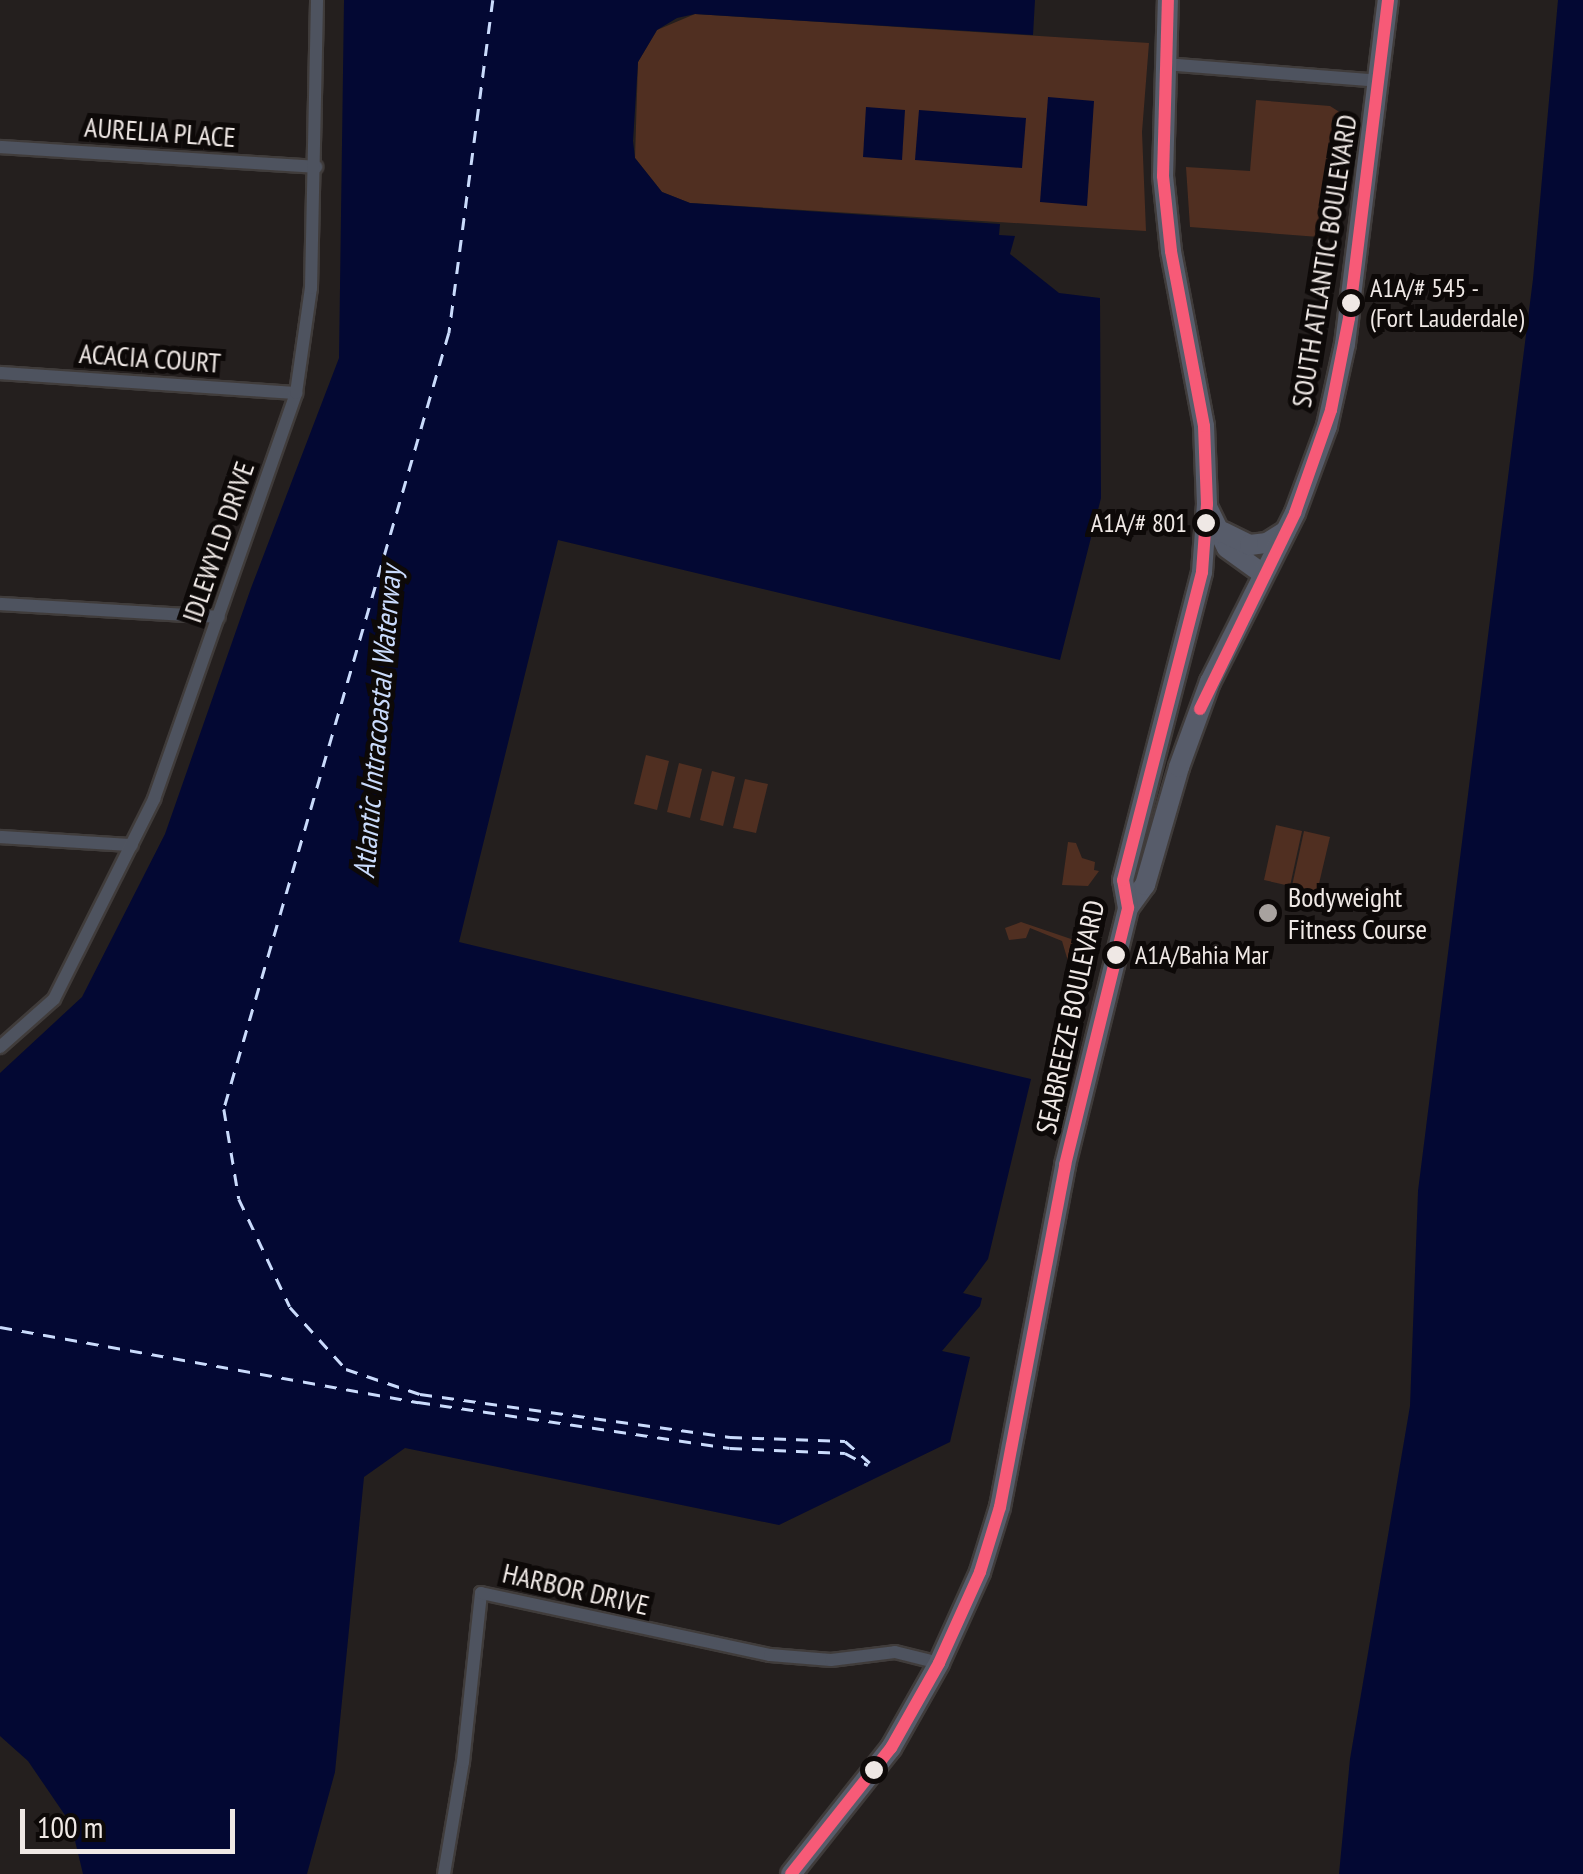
<!DOCTYPE html>
<style>
body{margin:0}
#map{position:relative;width:1583px;height:1874px;overflow:hidden;background:#241f1e;font-family:"PT Sans Narrow",sans-serif}
div>[style]{position:absolute}
.green>*{inset:0;background:#502f21}
.water>*{inset:0;background:#030833}
.ferry>*{height:2.5px;margin-top:-1.25px;transform-origin:0;background:repeating-linear-gradient(90deg,#cadbfc 0 12px,transparent 0 22px)}
.roads{filter:drop-shadow(2px 0 #403c3b) drop-shadow(-2px 0 #403c3b) drop-shadow(0 2px #403c3b) drop-shadow(0 -2px #403c3b)}
.minor>*{height:12px;margin:-6px;padding:0 6px;transform-origin:6px;border-radius:6px;background:#4e535f}
.primary>*{height:20px;margin:-10px;padding:0 10px;transform-origin:10px;border-radius:10px;background:#575c6a}
.bus-1>*{height:12px;margin:-6px;padding:0 6px;transform-origin:6px;border-radius:6px;background:#f75a77}
.dots>*{width:28px;height:28px;translate:-50% -50%;box-sizing:border-box;border:5px solid #0d0908;border-radius:50%}
span{translate:-50% -50%;white-space:nowrap;text-align:center;line-height:1.15;-webkit-text-stroke:10px #0d0908;paint-order:stroke}
.bus-label{font-size:26px;color:#efe8e5}
.left{translate:0 -50%;text-align:left}
.right{translate:-100% -50%;text-align:right}
.street-label{font-size:28px;color:#efe8e5}
.poi-label{font-size:28px;color:#efe8e5}
.water-label{font-size:30px;color:#cadbfc;font-style:italic}
.scale{position:absolute;left:20px;top:1809px;width:215px;height:45px;box-sizing:border-box;border:5px solid #efe8e5;border-top:0;padding-left:12px;font-size:30px;line-height:35px;white-space:nowrap;color:#efe8e5;-webkit-text-stroke:8px #0d0908;paint-order:stroke}
</style>
<div id="map">
<div class="green">
<div style="clip-path:polygon(695px 14px,1149px 43px,1142px 132px,1146px 231px,690px 203px,662px 192px,635px 158px,638px 62px,657px 30px)"></div>
<div style="clip-path:polygon(1256px 100px,1330px 106px,1341px 113px,1345px 123px,1332px 238px,1190px 227px,1186px 167px,1250px 171px)"></div>
<div style="clip-path:polygon(646px 755px,669px 761px,657px 810px,634px 804px)"></div>
<div style="clip-path:polygon(679px 763px,702px 769px,690px 818px,667px 812px)"></div>
<div style="clip-path:polygon(712px 771px,735px 777px,723px 826px,700px 820px)"></div>
<div style="clip-path:polygon(745px 779px,768px 784px,756px 833px,733px 828px)"></div>
<div style="clip-path:polygon(1276px 825px,1302px 831px,1290px 886px,1264px 880px)"></div>
<div style="clip-path:polygon(1304px 831px,1330px 837px,1317px 892px,1292px 886px)"></div>
<div style="clip-path:polygon(1068px 842px,1076px 843px,1082px 858px,1095px 862px,1094px 870px,1099px 871px,1088px 886px,1062px 885px)"></div>
<div style="clip-path:polygon(1021px 922px,1074px 940px,1083px 957px,1078px 991px,1079px 978px,1071px 971px,1062px 941px,1030px 928px,1026px 938px,1009px 940px,1005px 928px)"></div>
</div>
<div class="water">
<div style="clip-path:polygon(344px 0,1035px 0,1033px 35px,695px 14px,677px 18px,657px 30px,638px 62px,633px 141px,635px 158px,662px 192px,690px 203px,1000px 224px,999px 235px,1015px 236px,1010px 254px,1059px 293px,1100px 298px,1101px 498px,1060px 660px,558px 540px,459px 942px,1031px 1079px,988px 1259px,963px 1293px,982px 1298px,980px 1306px,942px 1351px,970px 1357px,950px 1442px,779px 1525px,405px 1448px,364px 1477px,335px 1772px,307px 1874px,83px 1874px,71px 1824px,28px 1761px,0 1736px,0 1073px,82px 997px,165px 834px,251px 588px,339px 358px)"></div>
<div style="clip-path:polygon(1558px 0,1583px 0,1583px 1874px,1339px 1874px,1350px 1759px,1410px 1406px,1418px 1191px,1533px 279px)"></div>
<div style="clip-path:polygon(1048px 97px,1094px 101px,1087px 206px,1040px 202px)"></div>
<div style="clip-path:polygon(866px 107px,905px 110px,902px 160px,863px 157px)"></div>
<div style="clip-path:polygon(919px 110px,1026px 118px,1022px 168px,915px 160px)"></div>
</div>
<div class="ferry">
<div style="left:493px;top:0;width:336px;rotate:97.5deg"></div>
<div style="left:449px;top:333px;width:808px;rotate:106.17deg"></div>
<div style="left:224px;top:1109px;width:91px;rotate:80.5deg"></div>
<div style="left:239px;top:1199px;width:119px;rotate:64.7deg"></div>
<div style="left:290px;top:1307px;width:84px;rotate:47.9deg"></div>
<div style="left:346px;top:1369px;width:78px;rotate:18.7deg"></div>
<div style="left:420px;top:1394px;width:313px;rotate:7.9deg"></div>
<div style="left:730px;top:1437px;width:115px;rotate:2deg"></div>
<div style="left:845px;top:1441px;width:33px;rotate:41deg"></div>
<div style="left:0;top:1327px;width:425px;rotate:10.2deg"></div>
<div style="left:418px;top:1402px;width:315px;rotate:8.4deg"></div>
<div style="left:730px;top:1448px;width:115px;rotate:2.5deg"></div>
<div style="left:845px;top:1453px;width:26px;rotate:28deg"></div>
</div>
<div class="roads">
<div class="minor">
<div style="left:1164px;top:64px;width:215px;rotate:4.5deg"></div>
<div style="left:0;top:147px;width:317px;rotate:3.6deg"></div>
<div style="left:0;top:373px;width:297px;rotate:3.9deg"></div>
<div style="left:0;top:604px;width:219px;rotate:3.4deg"></div>
<div style="left:0;top:837px;width:132px;rotate:3.5deg"></div>
<div style="left:0;top:1047px;width:72px;rotate:-41.6deg"></div>
<div style="left:54px;top:999px;width:224px;rotate:-63.4deg"></div>
<div style="left:154px;top:799px;width:430px;rotate:-70.7deg"></div>
<div style="left:296px;top:393px;width:106px;rotate:-81.9deg"></div>
<div style="left:311px;top:288px;width:288px;rotate:-88.8deg"></div>
<div style="left:444px;top:1874px;width:114px;rotate:-80.4deg"></div>
<div style="left:463px;top:1762px;width:170px;rotate:-83.9deg"></div>
<div style="left:481px;top:1593px;width:296px;rotate:12.1deg"></div>
<div style="left:770px;top:1655px;width:61px;rotate:4.7deg"></div>
<div style="left:831px;top:1660px;width:64px;rotate:-7.1deg"></div>
<div style="left:895px;top:1652px;width:45px;rotate:14deg"></div>
</div>
<div class="primary">
<div style="left:1208px;top:509px;width:43px;rotate:64deg"></div>
<div style="left:1227px;top:548px;width:44px;rotate:35.8deg"></div>
<div style="left:1223px;top:532px;width:30px;rotate:26deg"></div>
<div style="left:1250px;top:545px;width:17px;rotate:-7deg"></div>
<div style="left:1267px;top:543px;width:22px;rotate:-32deg"></div>
<div style="left:1128px;top:908px;width:29px;rotate:-54deg"></div>
<div style="left:1145px;top:885px;width:123px;rotate:-73.9deg"></div>
<div style="left:1179px;top:767px;width:90px;rotate:-70deg"></div>
<div style="left:1210px;top:682px;width:189px;rotate:-63.3deg"></div>
<div style="left:1295px;top:513px;width:93px;rotate:-69.8deg"></div>
<div style="left:1327px;top:426px;width:84px;rotate:-77.6deg"></div>
<div style="left:1345px;top:344px;width:347px;rotate:-82.9deg"></div>
<div style="left:791px;top:1874px;width:161px;rotate:-51.6deg"></div>
<div style="left:891px;top:1748px;width:98px;rotate:-60.5deg"></div>
<div style="left:939px;top:1663px;width:100px;rotate:-65.7deg"></div>
<div style="left:980px;top:1572px;width:68px;rotate:-72.9deg"></div>
<div style="left:1000px;top:1507px;width:348px;rotate:-79.2deg"></div>
<div style="left:1065px;top:1165px;width:265px;rotate:-76.2deg"></div>
<div style="left:1128px;top:908px;width:28px;rotate:-100deg"></div>
<div style="left:1123px;top:880px;width:318px;rotate:-75.6deg"></div>
<div style="left:1202px;top:572px;width:68px;rotate:-85.8deg"></div>
<div style="left:1207px;top:504px;width:78px;rotate:-92.2deg"></div>
<div style="left:1204px;top:426px;width:178px;rotate:-100.7deg"></div>
<div style="left:1171px;top:251px;width:75px;rotate:-96.1deg"></div>
<div style="left:1163px;top:176px;width:176px;rotate:-88.4deg"></div>
</div>
</div>
<div class="bus-1">
<div style="left:1200px;top:709px;width:218px;rotate:-64.1deg"></div>
<div style="left:1295px;top:513px;width:109px;rotate:-70.7deg"></div>
<div style="left:1331px;top:410px;width:94px;rotate:-78.9deg"></div>
<div style="left:1349px;top:318px;width:320px;rotate:-83deg"></div>
<div style="left:791px;top:1874px;width:161px;rotate:-51.6deg"></div>
<div style="left:891px;top:1748px;width:98px;rotate:-60.5deg"></div>
<div style="left:939px;top:1663px;width:100px;rotate:-65.7deg"></div>
<div style="left:980px;top:1572px;width:68px;rotate:-72.9deg"></div>
<div style="left:1000px;top:1507px;width:348px;rotate:-79.2deg"></div>
<div style="left:1065px;top:1165px;width:265px;rotate:-76.2deg"></div>
<div style="left:1128px;top:908px;width:28px;rotate:-100deg"></div>
<div style="left:1123px;top:880px;width:318px;rotate:-75.6deg"></div>
<div style="left:1202px;top:572px;width:68px;rotate:-85.8deg"></div>
<div style="left:1207px;top:504px;width:78px;rotate:-92.2deg"></div>
<div style="left:1204px;top:426px;width:178px;rotate:-100.7deg"></div>
<div style="left:1171px;top:251px;width:75px;rotate:-96.1deg"></div>
<div style="left:1163px;top:176px;width:176px;rotate:-88.4deg"></div>
</div>
<div class="dots">
<div style="left:1351px;top:303px;background:#efe8e5"></div>
<div style="left:1206px;top:523px;background:#efe8e5"></div>
<div style="left:1268px;top:913px;background:#a8a29f"></div>
<div style="left:1116px;top:955px;background:#efe8e5"></div>
<div style="left:874px;top:1770px;background:#efe8e5"></div>
</div>
<div class="bus-label">
<span class="left" style="left:1370px;top:303px">A1A/# 545 -<br>(Fort Lauderdale)</span>
<span class="right" style="left:1187px;top:523px">A1A/# 801</span>
<span class="left" style="left:1135px;top:955px">A1A/Bahia Mar</span>
</div>
<div class="street-label">
<span style="left:160px;top:132px;rotate:4deg">AURELIA PLACE</span>
<span style="left:1324px;top:261px;rotate:-81deg">SOUTH ATLANTIC BOULEVARD</span>
<span style="left:150px;top:358px;rotate:4deg">ACACIA COURT</span>
<span style="left:218px;top:542px;rotate:-71deg">IDLEWYLD DRIVE</span>
<span style="left:1070px;top:1017px;rotate:-78deg">SEABREEZE BOULEVARD</span>
<span style="left:576px;top:1589px;rotate:13deg">HARBOR DRIVE</span>
</div>
<div class="poi-label">
<span class="left" style="left:1288px;top:913px">Bodyweight<br>Fitness Course</span>
</div>
<div class="water-label">
<span style="left:377px;top:722px;rotate:-85deg">Atlantic Intracoastal Waterway</span>
</div>
<div class="scale">100 m</div>
</div>
